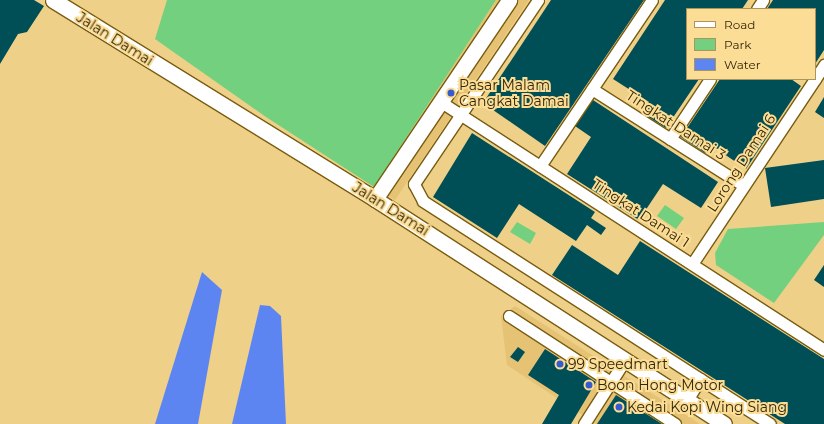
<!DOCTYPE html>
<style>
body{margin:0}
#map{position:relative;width:824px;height:424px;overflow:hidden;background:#efd089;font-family:Montserrat,sans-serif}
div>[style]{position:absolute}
.built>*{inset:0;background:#e5c274}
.green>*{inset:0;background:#73d07e}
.water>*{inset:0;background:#5d85f2}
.building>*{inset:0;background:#004e56}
.roads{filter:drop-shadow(1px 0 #7a5d10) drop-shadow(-1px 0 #7a5d10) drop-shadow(0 1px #7a5d10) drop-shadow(0 -1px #7a5d10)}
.street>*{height:11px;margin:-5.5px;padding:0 5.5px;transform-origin:5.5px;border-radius:5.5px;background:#fff}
.secondary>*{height:15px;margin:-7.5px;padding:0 7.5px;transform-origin:7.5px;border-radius:7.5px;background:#fff}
.dots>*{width:11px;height:11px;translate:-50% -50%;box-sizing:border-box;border:2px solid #fcdd96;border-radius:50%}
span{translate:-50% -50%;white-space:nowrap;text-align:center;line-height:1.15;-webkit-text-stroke:4px #fcdd96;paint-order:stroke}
.street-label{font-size:14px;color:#322608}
.poi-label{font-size:14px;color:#322608}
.left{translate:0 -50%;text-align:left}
.legend{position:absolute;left:686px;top:8px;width:130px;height:72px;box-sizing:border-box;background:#fcdd96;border:1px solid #ab945d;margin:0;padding:5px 7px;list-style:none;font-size:12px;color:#322608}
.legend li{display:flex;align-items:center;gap:8px;height:20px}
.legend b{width:20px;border:1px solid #ab945d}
</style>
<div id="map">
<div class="built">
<div style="clip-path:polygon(496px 0,529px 0,395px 200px,374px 187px)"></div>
<div style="clip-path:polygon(515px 306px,700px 424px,596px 424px,507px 365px,501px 316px)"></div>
</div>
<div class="green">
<div style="clip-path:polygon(167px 0,496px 0,374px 187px,266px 117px,155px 39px)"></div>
<div style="clip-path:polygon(665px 205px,684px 218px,676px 229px,657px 216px)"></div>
<div style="clip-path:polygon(517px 222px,536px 233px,530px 244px,510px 232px)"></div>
<div style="clip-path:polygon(824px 222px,824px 235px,774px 303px,716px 265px,715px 253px,728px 229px)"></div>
</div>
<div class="water">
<div style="clip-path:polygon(202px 272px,222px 290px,198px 424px,155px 424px)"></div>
<div style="clip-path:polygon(260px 305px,270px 306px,281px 316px,286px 424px,232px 424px)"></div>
</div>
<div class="building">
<div style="clip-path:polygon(0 0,34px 0,44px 6px,27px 32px,18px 34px,0 64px)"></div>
<div style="clip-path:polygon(551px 0,644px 0,545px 146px,483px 103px)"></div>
<div style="clip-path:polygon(665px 0,748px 0,742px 9px,687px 9px,687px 79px,699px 79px,666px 128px,642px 113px,649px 102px,613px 79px)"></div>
<div style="clip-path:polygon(773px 0,824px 0,824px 50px,815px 64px,815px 9px,767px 9px)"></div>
<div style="clip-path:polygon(720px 79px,791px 79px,801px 86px,746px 169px,711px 145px,705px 153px,681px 137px)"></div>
<div style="clip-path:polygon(824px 97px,824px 118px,815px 112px)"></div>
<div style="clip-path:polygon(593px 100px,718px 182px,701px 208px,663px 184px,639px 220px,567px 174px,591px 137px,575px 126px)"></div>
<div style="clip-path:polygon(472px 133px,595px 212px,591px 218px,606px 228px,601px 235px,587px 225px,576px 241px,519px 204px,497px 238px,433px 197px)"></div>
<div style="clip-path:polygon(824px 160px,824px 199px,771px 207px,765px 168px)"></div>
<div style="clip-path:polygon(640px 241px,824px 359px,824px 424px,785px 424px,552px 275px,572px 245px,618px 275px)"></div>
<div style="clip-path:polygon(824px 265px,824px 287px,814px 280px)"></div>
<div style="clip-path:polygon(518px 347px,525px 352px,518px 362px,510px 357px)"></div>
<div style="clip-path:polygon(545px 349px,596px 382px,571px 424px,542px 424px,559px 395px,528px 375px)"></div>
<div style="clip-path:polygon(616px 395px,640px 410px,662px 424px,597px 424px)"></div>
</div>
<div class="roads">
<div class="street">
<div style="left:538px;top:0;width:222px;rotate:124deg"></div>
<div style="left:414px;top:184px;width:19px;rotate:62deg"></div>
<div style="left:423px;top:201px;width:412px;rotate:32.7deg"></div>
<div style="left:757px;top:9px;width:11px;rotate:-56deg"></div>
<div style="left:815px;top:79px;width:17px;rotate:-57deg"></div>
<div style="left:592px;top:89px;width:180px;rotate:32.5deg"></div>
<div style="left:441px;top:102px;width:456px;rotate:32.9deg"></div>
<div style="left:670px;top:139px;width:72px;rotate:-56.3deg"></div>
<div style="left:540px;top:166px;width:200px;rotate:-56deg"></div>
<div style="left:692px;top:264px;width:222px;rotate:-56.4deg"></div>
<div style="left:509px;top:316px;width:198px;rotate:33deg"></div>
<div style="left:687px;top:400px;width:25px;rotate:-58deg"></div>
<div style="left:584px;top:424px;width:76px;rotate:-57.4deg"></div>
</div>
<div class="secondary">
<div style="left:53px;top:0;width:379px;rotate:31.7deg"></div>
<div style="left:375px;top:199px;width:415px;rotate:32.8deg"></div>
<div style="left:375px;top:199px;width:240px;rotate:-56deg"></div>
</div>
</div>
<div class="dots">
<div style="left:451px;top:93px;background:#375bcc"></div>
<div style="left:560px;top:364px;background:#375bcc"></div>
<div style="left:589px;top:385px;background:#375bcc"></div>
<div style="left:619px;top:407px;background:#375bcc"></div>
</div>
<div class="street-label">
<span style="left:115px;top:39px;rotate:32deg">Jalan Damai</span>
<span style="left:676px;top:125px;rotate:33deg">Tingkat Damai 3</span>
<span style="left:741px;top:163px;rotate:-57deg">Lorong Damai 6</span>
<span style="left:391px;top:209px;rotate:32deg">Jalan Damai</span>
<span style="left:641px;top:213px;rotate:33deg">Tingkat Damai 1</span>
</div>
<div class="poi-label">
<span class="left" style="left:459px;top:93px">Pasar Malam<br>Cangkat Damai</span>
<span class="left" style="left:568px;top:364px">99 Speedmart</span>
<span class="left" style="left:597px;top:385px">Boon Hong Motor</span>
<span class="left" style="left:627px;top:407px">Kedai Kopi Wing Siang</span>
</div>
<ul class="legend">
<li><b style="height:5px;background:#fff"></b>Road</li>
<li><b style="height:11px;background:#73d07e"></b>Park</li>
<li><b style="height:11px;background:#5d85f2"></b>Water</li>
</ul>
</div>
